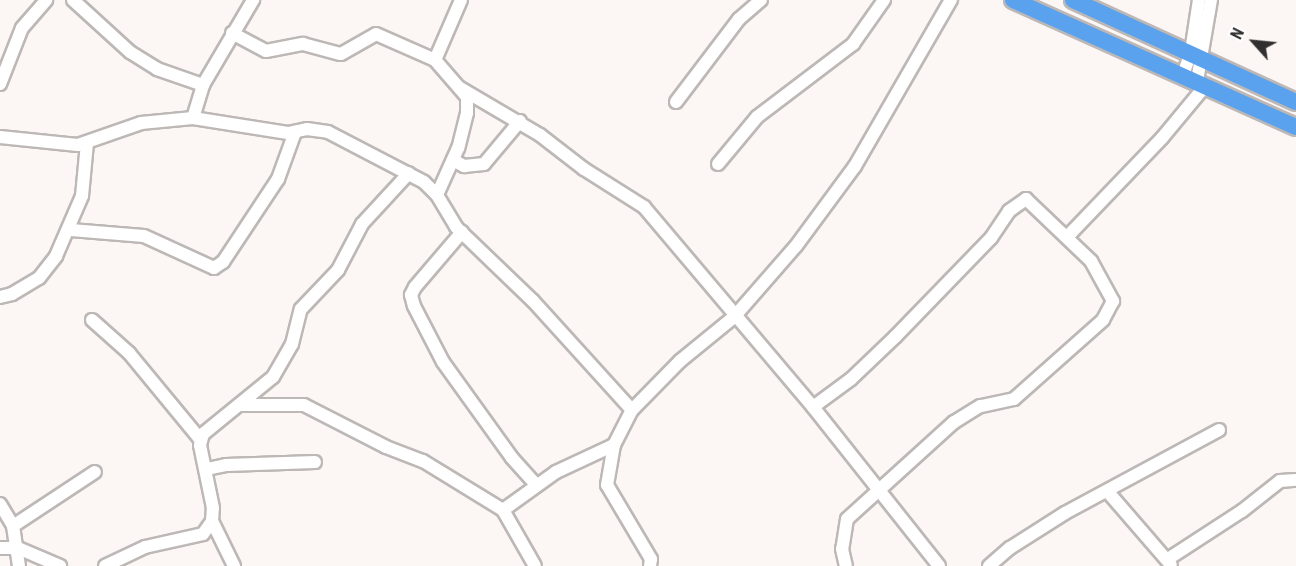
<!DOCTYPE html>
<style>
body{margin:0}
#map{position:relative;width:1296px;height:566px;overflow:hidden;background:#fcf7f5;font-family:"Roboto Condensed",sans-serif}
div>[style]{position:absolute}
.roads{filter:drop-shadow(2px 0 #bdb8b6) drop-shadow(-2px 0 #bdb8b6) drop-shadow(0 2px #bdb8b6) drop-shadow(0 -2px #bdb8b6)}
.minor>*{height:12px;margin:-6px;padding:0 6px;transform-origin:6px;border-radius:6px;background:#fff}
.highway>*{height:16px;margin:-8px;padding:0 8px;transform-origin:8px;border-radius:8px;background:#5aa2ed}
span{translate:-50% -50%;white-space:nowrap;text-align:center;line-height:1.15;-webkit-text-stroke:4.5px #fff;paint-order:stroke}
.north{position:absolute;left:1224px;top:12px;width:60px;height:60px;-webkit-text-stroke:4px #fff;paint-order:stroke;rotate:297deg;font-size:16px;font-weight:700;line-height:24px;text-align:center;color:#312f2f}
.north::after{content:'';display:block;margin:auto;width:21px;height:27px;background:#312f2f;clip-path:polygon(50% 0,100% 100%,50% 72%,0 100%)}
</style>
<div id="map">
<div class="roads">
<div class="minor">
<div style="left:73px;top:0;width:77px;rotate:42.4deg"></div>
<div style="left:130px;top:52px;width:32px;rotate:32deg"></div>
<div style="left:157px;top:69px;width:49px;rotate:19.2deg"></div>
<div style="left:232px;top:33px;width:38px;rotate:28deg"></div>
<div style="left:266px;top:51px;width:38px;rotate:-11deg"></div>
<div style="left:303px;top:44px;width:39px;rotate:15deg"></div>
<div style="left:341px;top:54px;width:40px;rotate:-29.7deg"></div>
<div style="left:376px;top:34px;width:64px;rotate:23.8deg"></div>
<div style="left:435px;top:60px;width:49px;rotate:49.1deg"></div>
<div style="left:467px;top:97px;width:16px;rotate:90deg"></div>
<div style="left:467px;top:113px;width:36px;rotate:104deg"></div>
<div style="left:458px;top:148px;width:51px;rotate:114.1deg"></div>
<div style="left:435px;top:60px;width:65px;rotate:-66.6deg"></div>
<div style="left:1183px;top:75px;width:24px;rotate:-71deg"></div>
<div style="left:1191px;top:52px;width:53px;rotate:-81.3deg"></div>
<div style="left:1197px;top:81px;width:82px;rotate:-80.2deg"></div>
<div style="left:0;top:84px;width:60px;rotate:-68.6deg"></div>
<div style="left:22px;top:28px;width:37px;rotate:-49deg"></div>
<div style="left:460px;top:88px;width:93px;rotate:30.4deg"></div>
<div style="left:540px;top:135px;width:56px;rotate:37.7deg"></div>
<div style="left:584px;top:169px;width:71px;rotate:32.3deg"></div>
<div style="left:644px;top:207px;width:262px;rotate:49.8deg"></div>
<div style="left:813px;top:407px;width:203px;rotate:51.6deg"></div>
<div style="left:676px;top:102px;width:104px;rotate:-52.8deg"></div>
<div style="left:739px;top:19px;width:29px;rotate:-41deg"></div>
<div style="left:193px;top:118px;width:34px;rotate:-73deg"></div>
<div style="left:203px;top:85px;width:99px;rotate:-59.5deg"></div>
<div style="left:0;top:137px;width:78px;rotate:5.9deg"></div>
<div style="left:78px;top:145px;width:67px;rotate:-19.2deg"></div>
<div style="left:141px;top:123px;width:52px;rotate:-5.5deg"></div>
<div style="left:193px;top:118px;width:96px;rotate:9deg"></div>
<div style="left:288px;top:133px;width:19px;rotate:-12deg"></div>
<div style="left:307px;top:129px;width:21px;rotate:8deg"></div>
<div style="left:328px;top:132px;width:108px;rotate:27.5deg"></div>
<div style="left:424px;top:182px;width:18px;rotate:45deg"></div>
<div style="left:437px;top:195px;width:37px;rotate:59deg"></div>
<div style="left:456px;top:227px;width:107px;rotate:43.9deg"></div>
<div style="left:533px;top:301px;width:147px;rotate:47.8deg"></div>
<div style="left:453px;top:160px;width:13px;rotate:29deg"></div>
<div style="left:464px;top:166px;width:20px;rotate:-6deg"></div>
<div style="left:484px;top:164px;width:56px;rotate:-50.1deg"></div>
<div style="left:718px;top:164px;width:61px;rotate:-50.3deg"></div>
<div style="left:757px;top:117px;width:121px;rotate:-37.2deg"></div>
<div style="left:853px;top:44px;width:54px;rotate:-54.8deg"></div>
<div style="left:71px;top:230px;width:73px;rotate:4.7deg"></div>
<div style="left:144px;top:236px;width:77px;rotate:24.6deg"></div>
<div style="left:214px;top:268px;width:11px;rotate:-34deg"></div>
<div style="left:223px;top:262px;width:100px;rotate:-56.5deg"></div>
<div style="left:278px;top:179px;width:50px;rotate:-70.1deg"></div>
<div style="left:462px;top:232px;width:72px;rotate:130.5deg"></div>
<div style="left:415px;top:287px;width:9px;rotate:117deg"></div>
<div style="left:411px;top:295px;width:11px;rotate:75deg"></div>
<div style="left:414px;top:306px;width:63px;rotate:62.6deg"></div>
<div style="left:443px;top:362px;width:118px;rotate:54.3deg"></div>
<div style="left:512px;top:458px;width:36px;rotate:48deg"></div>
<div style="left:1068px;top:236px;width:136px;rotate:-46.2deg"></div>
<div style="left:1162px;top:138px;width:69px;rotate:-50.3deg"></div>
<div style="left:0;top:297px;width:12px;rotate:-14deg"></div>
<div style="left:12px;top:294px;width:31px;rotate:-31deg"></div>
<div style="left:39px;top:278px;width:28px;rotate:-52deg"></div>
<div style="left:56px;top:256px;width:65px;rotate:-66.6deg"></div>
<div style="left:82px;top:196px;width:53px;rotate:-84.6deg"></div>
<div style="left:92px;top:320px;width:50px;rotate:41.7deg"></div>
<div style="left:129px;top:353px;width:112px;rotate:50.5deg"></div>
<div style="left:240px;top:405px;width:64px"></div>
<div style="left:304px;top:405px;width:92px;rotate:27.1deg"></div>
<div style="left:386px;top:447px;width:40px;rotate:21deg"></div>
<div style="left:423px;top:461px;width:94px;rotate:31.5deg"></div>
<div style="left:503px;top:510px;width:64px;rotate:60.3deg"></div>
<div style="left:813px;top:407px;width:47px;rotate:-36.4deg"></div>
<div style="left:851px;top:379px;width:61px;rotate:-43.7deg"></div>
<div style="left:895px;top:337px;width:138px;rotate:-45.9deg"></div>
<div style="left:991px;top:238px;width:32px;rotate:-56deg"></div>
<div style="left:1009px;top:211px;width:21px;rotate:-35deg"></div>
<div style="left:1026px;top:199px;width:90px;rotate:43.6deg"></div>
<div style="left:1091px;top:261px;width:46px;rotate:61.2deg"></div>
<div style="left:1113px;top:301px;width:21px;rotate:118deg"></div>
<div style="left:1103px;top:320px;width:119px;rotate:138.4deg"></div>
<div style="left:1014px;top:399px;width:35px;rotate:168deg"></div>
<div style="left:980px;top:406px;width:31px;rotate:148deg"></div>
<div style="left:954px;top:422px;width:144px;rotate:137.8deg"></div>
<div style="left:847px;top:519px;width:30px;rotate:99deg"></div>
<div style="left:842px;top:549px;width:17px;rotate:77deg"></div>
<div style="left:207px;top:469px;width:19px;rotate:-12deg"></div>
<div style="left:226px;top:465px;width:89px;rotate:-1.9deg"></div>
<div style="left:1108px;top:492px;width:96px;rotate:49.2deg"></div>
<div style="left:0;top:504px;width:26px;rotate:59deg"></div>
<div style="left:13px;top:526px;width:40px;rotate:81.5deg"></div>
<div style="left:503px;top:510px;width:65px;rotate:-35.6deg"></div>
<div style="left:556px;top:472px;width:64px;rotate:-25deg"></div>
<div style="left:212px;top:521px;width:50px;rotate:63.9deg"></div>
<div style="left:13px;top:526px;width:98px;rotate:-33.4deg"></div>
<div style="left:0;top:548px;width:18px"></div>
<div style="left:18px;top:548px;width:46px;rotate:23.2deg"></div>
<div style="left:1168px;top:559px;width:88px;rotate:-33deg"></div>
<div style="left:1242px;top:511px;width:48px;rotate:-38.3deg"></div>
<div style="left:1280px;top:481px;width:16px;rotate:-4deg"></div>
<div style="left:105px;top:566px;width:44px;rotate:-25.4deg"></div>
<div style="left:145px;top:547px;width:59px;rotate:-12.6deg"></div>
<div style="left:203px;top:534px;width:16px;rotate:-55deg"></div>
<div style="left:212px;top:521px;width:13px;rotate:-86deg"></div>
<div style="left:213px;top:508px;width:64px;rotate:-101.7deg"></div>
<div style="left:200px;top:445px;width:11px;rotate:-75deg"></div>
<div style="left:203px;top:434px;width:90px;rotate:-39.2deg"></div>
<div style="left:273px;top:377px;width:38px;rotate:-60deg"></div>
<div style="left:292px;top:344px;width:36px;rotate:-76deg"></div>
<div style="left:301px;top:309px;width:54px;rotate:-46.5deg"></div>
<div style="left:338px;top:270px;width:52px;rotate:-62.4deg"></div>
<div style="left:362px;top:224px;width:69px;rotate:-47.3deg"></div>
<div style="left:650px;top:566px;width:7px;rotate:-82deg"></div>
<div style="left:651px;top:559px;width:86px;rotate:-120.7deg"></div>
<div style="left:607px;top:485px;width:41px;rotate:-80.1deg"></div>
<div style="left:614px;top:445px;width:39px;rotate:-63deg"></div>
<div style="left:632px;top:410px;width:69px;rotate:-45.6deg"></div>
<div style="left:680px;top:361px;width:70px;rotate:-39.2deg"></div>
<div style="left:734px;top:317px;width:94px;rotate:-48.9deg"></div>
<div style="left:796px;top:246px;width:99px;rotate:-53.6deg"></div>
<div style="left:855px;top:166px;width:192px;rotate:-60deg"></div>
<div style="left:989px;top:566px;width:28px;rotate:-41deg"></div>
<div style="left:1010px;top:548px;width:65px;rotate:-32.5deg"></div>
<div style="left:1065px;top:513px;width:175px;rotate:-28.3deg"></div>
</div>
<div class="highway">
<div style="left:1013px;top:0;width:310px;rotate:24.2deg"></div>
<div style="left:1073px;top:0;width:245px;rotate:24.6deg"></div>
</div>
</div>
<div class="north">N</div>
</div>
